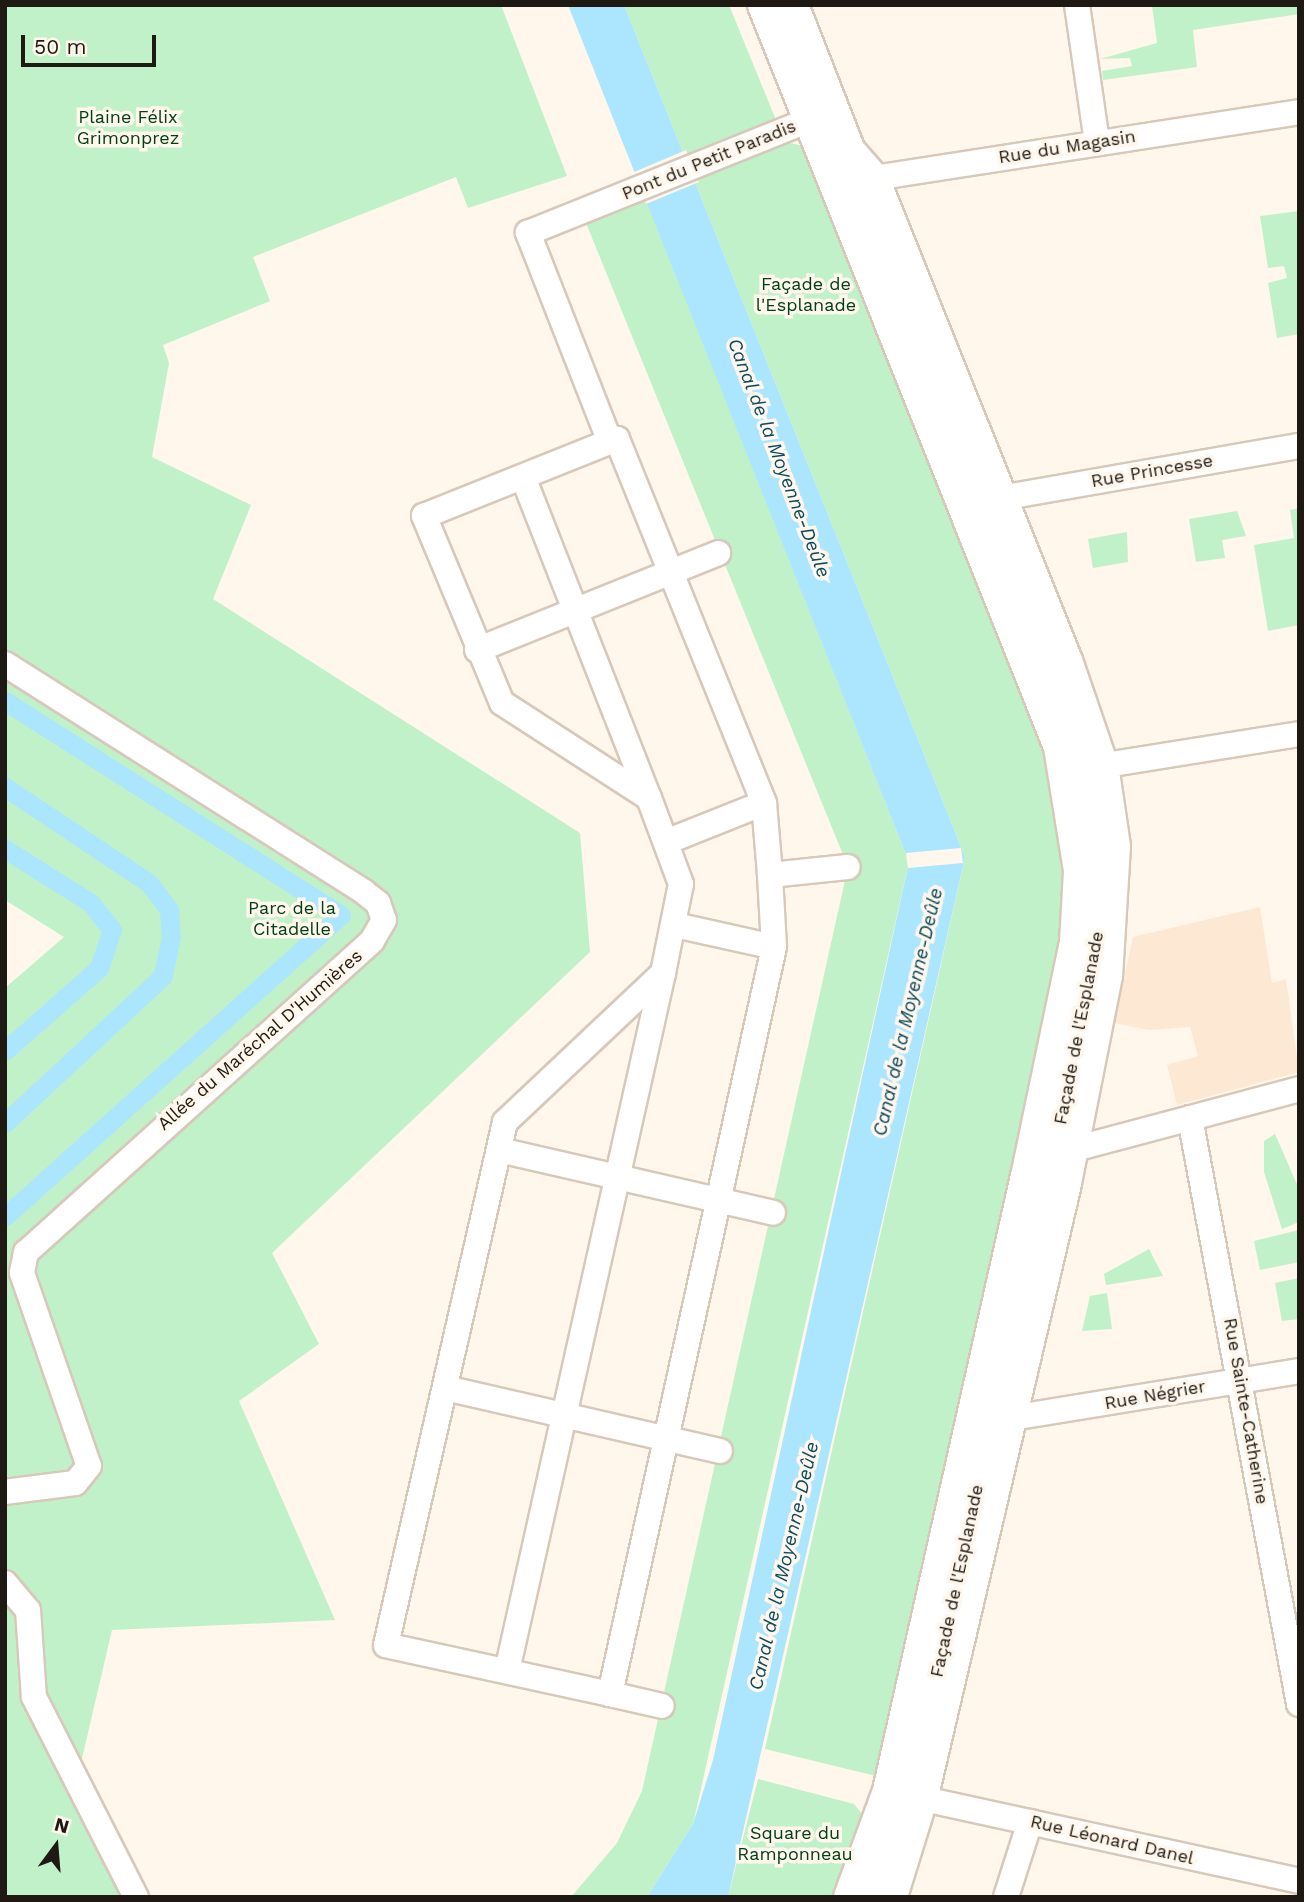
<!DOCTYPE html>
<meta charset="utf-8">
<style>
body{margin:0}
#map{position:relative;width:1304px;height:1902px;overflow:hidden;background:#fff6ec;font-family:"Work Sans",sans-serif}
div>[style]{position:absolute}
.built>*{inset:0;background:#fde9d3}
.green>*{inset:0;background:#c1f1c8}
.water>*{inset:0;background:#abe6fe}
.pier>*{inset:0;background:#fff6ec}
.canal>*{height:19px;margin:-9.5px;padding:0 9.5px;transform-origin:9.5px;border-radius:9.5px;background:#abe6fe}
.roads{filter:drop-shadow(2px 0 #d7c8b9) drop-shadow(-2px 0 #d7c8b9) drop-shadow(0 2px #d7c8b9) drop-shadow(0 -2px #d7c8b9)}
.minor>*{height:24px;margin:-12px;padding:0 12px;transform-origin:12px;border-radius:12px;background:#fff}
.major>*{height:30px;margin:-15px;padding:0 15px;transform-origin:15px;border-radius:15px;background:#fff}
span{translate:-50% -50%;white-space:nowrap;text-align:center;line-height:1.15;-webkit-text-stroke:7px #fff6ec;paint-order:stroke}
.park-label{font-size:18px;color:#004016}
.street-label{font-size:18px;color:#1e1913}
.water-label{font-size:19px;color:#094b60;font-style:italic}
.frame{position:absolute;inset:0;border:7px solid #1e1913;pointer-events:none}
.north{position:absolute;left:21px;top:1811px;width:70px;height:70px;-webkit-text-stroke:5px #fff6ec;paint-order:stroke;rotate:16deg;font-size:19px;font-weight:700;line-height:28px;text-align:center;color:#1e1913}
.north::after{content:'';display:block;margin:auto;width:24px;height:32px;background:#1e1913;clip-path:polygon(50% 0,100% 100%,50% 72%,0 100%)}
.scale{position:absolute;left:21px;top:35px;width:135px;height:32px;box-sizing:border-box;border:4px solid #1e1913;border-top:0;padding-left:9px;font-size:21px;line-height:24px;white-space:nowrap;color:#1e1913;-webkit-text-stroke:5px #fff6ec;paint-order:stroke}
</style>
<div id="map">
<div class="built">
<div style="clip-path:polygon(1260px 907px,1272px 983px,1286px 979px,1299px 1072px,1177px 1105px,1167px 1065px,1198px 1056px,1190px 1027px,1149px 1030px,1114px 1023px,1133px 937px)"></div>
</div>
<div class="green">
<div style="clip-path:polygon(5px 5px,501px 5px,567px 176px,468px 208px,456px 177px,253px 257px,270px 301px,163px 345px,169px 363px,152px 457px,251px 505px,213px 599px,580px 833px,590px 952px,272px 1253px,319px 1344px,239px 1401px,335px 1620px,112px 1630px,80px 1767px,150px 1897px,5px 1897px,5px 988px,64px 937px,5px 900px)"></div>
<div style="clip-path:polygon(624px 5px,729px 5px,785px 142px,804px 146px,1054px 758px,1071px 908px,881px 1775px,876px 1776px,765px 1749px,965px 857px)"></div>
<div style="clip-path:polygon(1152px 5px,1299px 5px,1299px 14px,1193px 30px,1197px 67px,1103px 80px,1102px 71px,1132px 66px,1130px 58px,1100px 59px,1157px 43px)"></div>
<div style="clip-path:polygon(646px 199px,909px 862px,693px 1824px,647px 1897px,571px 1897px,617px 1843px,642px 1791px,848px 867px,586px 223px)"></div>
<div style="clip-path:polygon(1299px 211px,1299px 334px,1277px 338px,1268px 283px,1287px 278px,1284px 266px,1268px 268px,1260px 216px)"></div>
<div style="clip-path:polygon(1299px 508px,1299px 625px,1268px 631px,1254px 545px,1294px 538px,1290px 510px)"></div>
<div style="clip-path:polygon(1237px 511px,1246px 536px,1222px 540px,1225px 558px,1196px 562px,1189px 519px)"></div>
<div style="clip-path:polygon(1127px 532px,1128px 562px,1093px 568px,1088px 539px)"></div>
<div style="clip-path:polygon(1275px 1134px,1299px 1189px,1299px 1222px,1282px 1229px,1264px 1172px,1264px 1141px)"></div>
<div style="clip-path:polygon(1299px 1230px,1299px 1262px,1260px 1270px,1254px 1241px)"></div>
<div style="clip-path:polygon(1149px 1249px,1163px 1276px,1106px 1285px,1104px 1274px)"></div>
<div style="clip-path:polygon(1299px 1278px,1299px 1319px,1282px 1321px,1275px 1283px)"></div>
<div style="clip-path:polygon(1107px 1293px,1112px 1329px,1082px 1331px,1090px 1296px)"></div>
<div style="clip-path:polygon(758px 1779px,854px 1804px,867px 1820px,832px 1897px,728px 1897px)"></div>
</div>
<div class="water">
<div style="clip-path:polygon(568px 5px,624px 5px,965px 857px,728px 1897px,647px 1897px,693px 1824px,713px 1760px,909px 862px)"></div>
</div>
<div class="pier">
<div style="clip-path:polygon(686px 150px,699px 182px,646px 204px,634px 172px)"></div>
<div style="clip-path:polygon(961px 848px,963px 863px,908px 868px,906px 853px)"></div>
</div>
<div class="canal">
<div style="left:5px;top:701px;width:398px;rotate:32.5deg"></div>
<div style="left:341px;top:915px;width:451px;rotate:138.1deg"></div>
<div style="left:5px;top:787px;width:173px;rotate:33.7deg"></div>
<div style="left:149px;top:883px;width:34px;rotate:53deg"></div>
<div style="left:169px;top:910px;width:27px;rotate:86deg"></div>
<div style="left:171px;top:937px;width:40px;rotate:102deg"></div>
<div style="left:163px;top:976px;width:216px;rotate:137.1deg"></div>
<div style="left:5px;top:849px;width:102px;rotate:32.1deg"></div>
<div style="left:91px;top:903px;width:34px;rotate:52deg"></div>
<div style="left:112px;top:930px;width:40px;rotate:108.9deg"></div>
<div style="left:99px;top:968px;width:125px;rotate:138.6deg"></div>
</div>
<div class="roads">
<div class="minor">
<div style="left:1077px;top:5px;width:138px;rotate:81.7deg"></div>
<div style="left:855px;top:152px;width:32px;rotate:49deg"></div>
<div style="left:876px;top:176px;width:521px;rotate:68.16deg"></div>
<div style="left:1070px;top:660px;width:111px;rotate:71.1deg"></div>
<div style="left:1106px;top:765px;width:82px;rotate:81.6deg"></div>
<div style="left:1118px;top:846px;width:130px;rotate:93.5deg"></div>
<div style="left:1110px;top:976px;width:212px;rotate:101.2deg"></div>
<div style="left:1069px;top:1184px;width:633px;rotate:103.16deg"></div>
<div style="left:925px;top:1800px;width:102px;rotate:107.2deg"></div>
<div style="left:861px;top:180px;width:443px;rotate:-8.8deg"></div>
<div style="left:610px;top:442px;width:225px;rotate:-111.4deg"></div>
<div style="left:528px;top:233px;width:321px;rotate:-21.9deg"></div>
<div style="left:523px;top:477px;width:345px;rotate:68.6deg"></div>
<div style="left:649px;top:798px;width:175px;rotate:-147.1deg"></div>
<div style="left:502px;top:703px;width:203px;rotate:-112.6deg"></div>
<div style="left:424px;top:516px;width:208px;rotate:-21.8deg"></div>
<div style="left:617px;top:439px;width:393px;rotate:68deg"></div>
<div style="left:764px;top:803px;width:72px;rotate:85.2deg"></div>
<div style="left:770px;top:875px;width:72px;rotate:86.8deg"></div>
<div style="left:774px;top:947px;width:765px;rotate:102.38deg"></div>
<div style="left:610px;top:1694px;width:229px;rotate:-167.7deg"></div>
<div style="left:386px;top:1645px;width:536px;rotate:-77.18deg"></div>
<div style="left:505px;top:1122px;width:217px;rotate:-43.3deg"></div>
<div style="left:663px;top:973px;width:91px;rotate:-78.6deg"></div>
<div style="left:681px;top:884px;width:92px;rotate:-110.4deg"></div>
<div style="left:1006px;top:497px;width:297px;rotate:-9.9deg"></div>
<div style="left:477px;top:650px;width:260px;rotate:-21.9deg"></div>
<div style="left:5px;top:664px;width:425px;rotate:32.4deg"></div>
<div style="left:364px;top:892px;width:18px;rotate:38deg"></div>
<div style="left:378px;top:903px;width:18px;rotate:71deg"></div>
<div style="left:384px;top:920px;width:24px;rotate:120deg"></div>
<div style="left:372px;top:941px;width:465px;rotate:138deg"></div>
<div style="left:26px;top:1252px;width:21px;rotate:101deg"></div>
<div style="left:22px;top:1273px;width:204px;rotate:70.9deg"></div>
<div style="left:89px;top:1466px;width:22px;rotate:129deg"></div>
<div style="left:75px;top:1483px;width:71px;rotate:172.7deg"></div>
<div style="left:1106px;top:765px;width:195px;rotate:-9.1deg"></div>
<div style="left:666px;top:842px;width:105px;rotate:-21.7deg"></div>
<div style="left:770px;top:875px;width:78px;rotate:-5.9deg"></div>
<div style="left:675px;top:925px;width:101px;rotate:12.5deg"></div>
<div style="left:1190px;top:1118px;width:596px;rotate:79.46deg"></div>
<div style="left:499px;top:1150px;width:281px;rotate:12.9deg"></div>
<div style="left:1063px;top:1152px;width:244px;rotate:-14.9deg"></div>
<div style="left:445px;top:1388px;width:282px;rotate:12.9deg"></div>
<div style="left:1012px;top:1418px;width:291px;rotate:-9.3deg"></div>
<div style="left:5px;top:1583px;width:35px;rotate:50deg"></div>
<div style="left:28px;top:1610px;width:87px;rotate:86.1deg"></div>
<div style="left:34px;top:1697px;width:225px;rotate:63deg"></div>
<div style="left:507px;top:1671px;width:715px;rotate:-77.4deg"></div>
<div style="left:610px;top:1694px;width:53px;rotate:13deg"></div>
<div style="left:910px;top:1796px;width:398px;rotate:12.3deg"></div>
<div style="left:1006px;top:1897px;width:79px;rotate:-72.3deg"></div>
</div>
<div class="major">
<div style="left:763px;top:5px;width:799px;rotate:68.25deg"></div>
<div style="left:1059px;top:747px;width:126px;rotate:80.8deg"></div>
<div style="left:1079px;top:871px;width:71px;rotate:93.2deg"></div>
<div style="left:1075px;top:942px;width:239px;rotate:101.8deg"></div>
<div style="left:1026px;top:1176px;width:630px;rotate:102.65deg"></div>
<div style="left:888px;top:1791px;width:113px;rotate:110.2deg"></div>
<div style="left:793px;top:5px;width:760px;rotate:68.7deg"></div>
<div style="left:1069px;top:713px;width:77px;rotate:72.7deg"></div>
<div style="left:1092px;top:787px;width:75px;rotate:83.9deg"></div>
<div style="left:1100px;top:862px;width:75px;rotate:90.8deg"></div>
<div style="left:1099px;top:937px;width:123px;rotate:101.2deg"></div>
<div style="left:1075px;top:1058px;width:756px;rotate:102.6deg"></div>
<div style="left:910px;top:1796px;width:108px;rotate:110.1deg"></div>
</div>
</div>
<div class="park-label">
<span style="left:128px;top:128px">Plaine Félix<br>Grimonprez</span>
<span style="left:806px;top:295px">Façade de<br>l'Esplanade</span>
<span style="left:292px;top:919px">Parc de la<br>Citadelle</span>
<span style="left:795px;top:1844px">Square du<br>Ramponneau</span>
</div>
<div class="street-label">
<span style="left:1067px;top:147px;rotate:-9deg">Rue du Magasin</span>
<span style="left:709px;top:160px;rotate:-22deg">Pont du Petit Paradis</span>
<span style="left:1152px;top:471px;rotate:-10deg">Rue Princesse</span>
<span style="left:1079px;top:1028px;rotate:-79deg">Façade de l'Esplanade</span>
<span style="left:260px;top:1040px;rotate:-41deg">Allée du Maréchal D'Humières</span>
<span style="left:1155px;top:1395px;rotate:-10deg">Rue Négrier</span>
<span style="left:1246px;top:1411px;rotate:80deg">Rue Sainte-Catherine</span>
<span style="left:957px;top:1581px;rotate:-78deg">Façade de l'Esplanade</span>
<span style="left:1112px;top:1840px;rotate:13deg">Rue Léonard Danel</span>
</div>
<div class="water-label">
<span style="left:779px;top:458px;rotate:69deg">Canal de la Moyenne-Deûle</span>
<span style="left:908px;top:1012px;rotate:-77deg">Canal de la Moyenne-Deûle</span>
<span style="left:784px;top:1566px;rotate:-77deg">Canal de la Moyenne-Deûle</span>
</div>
<div class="frame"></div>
<div class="north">N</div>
<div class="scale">50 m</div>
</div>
